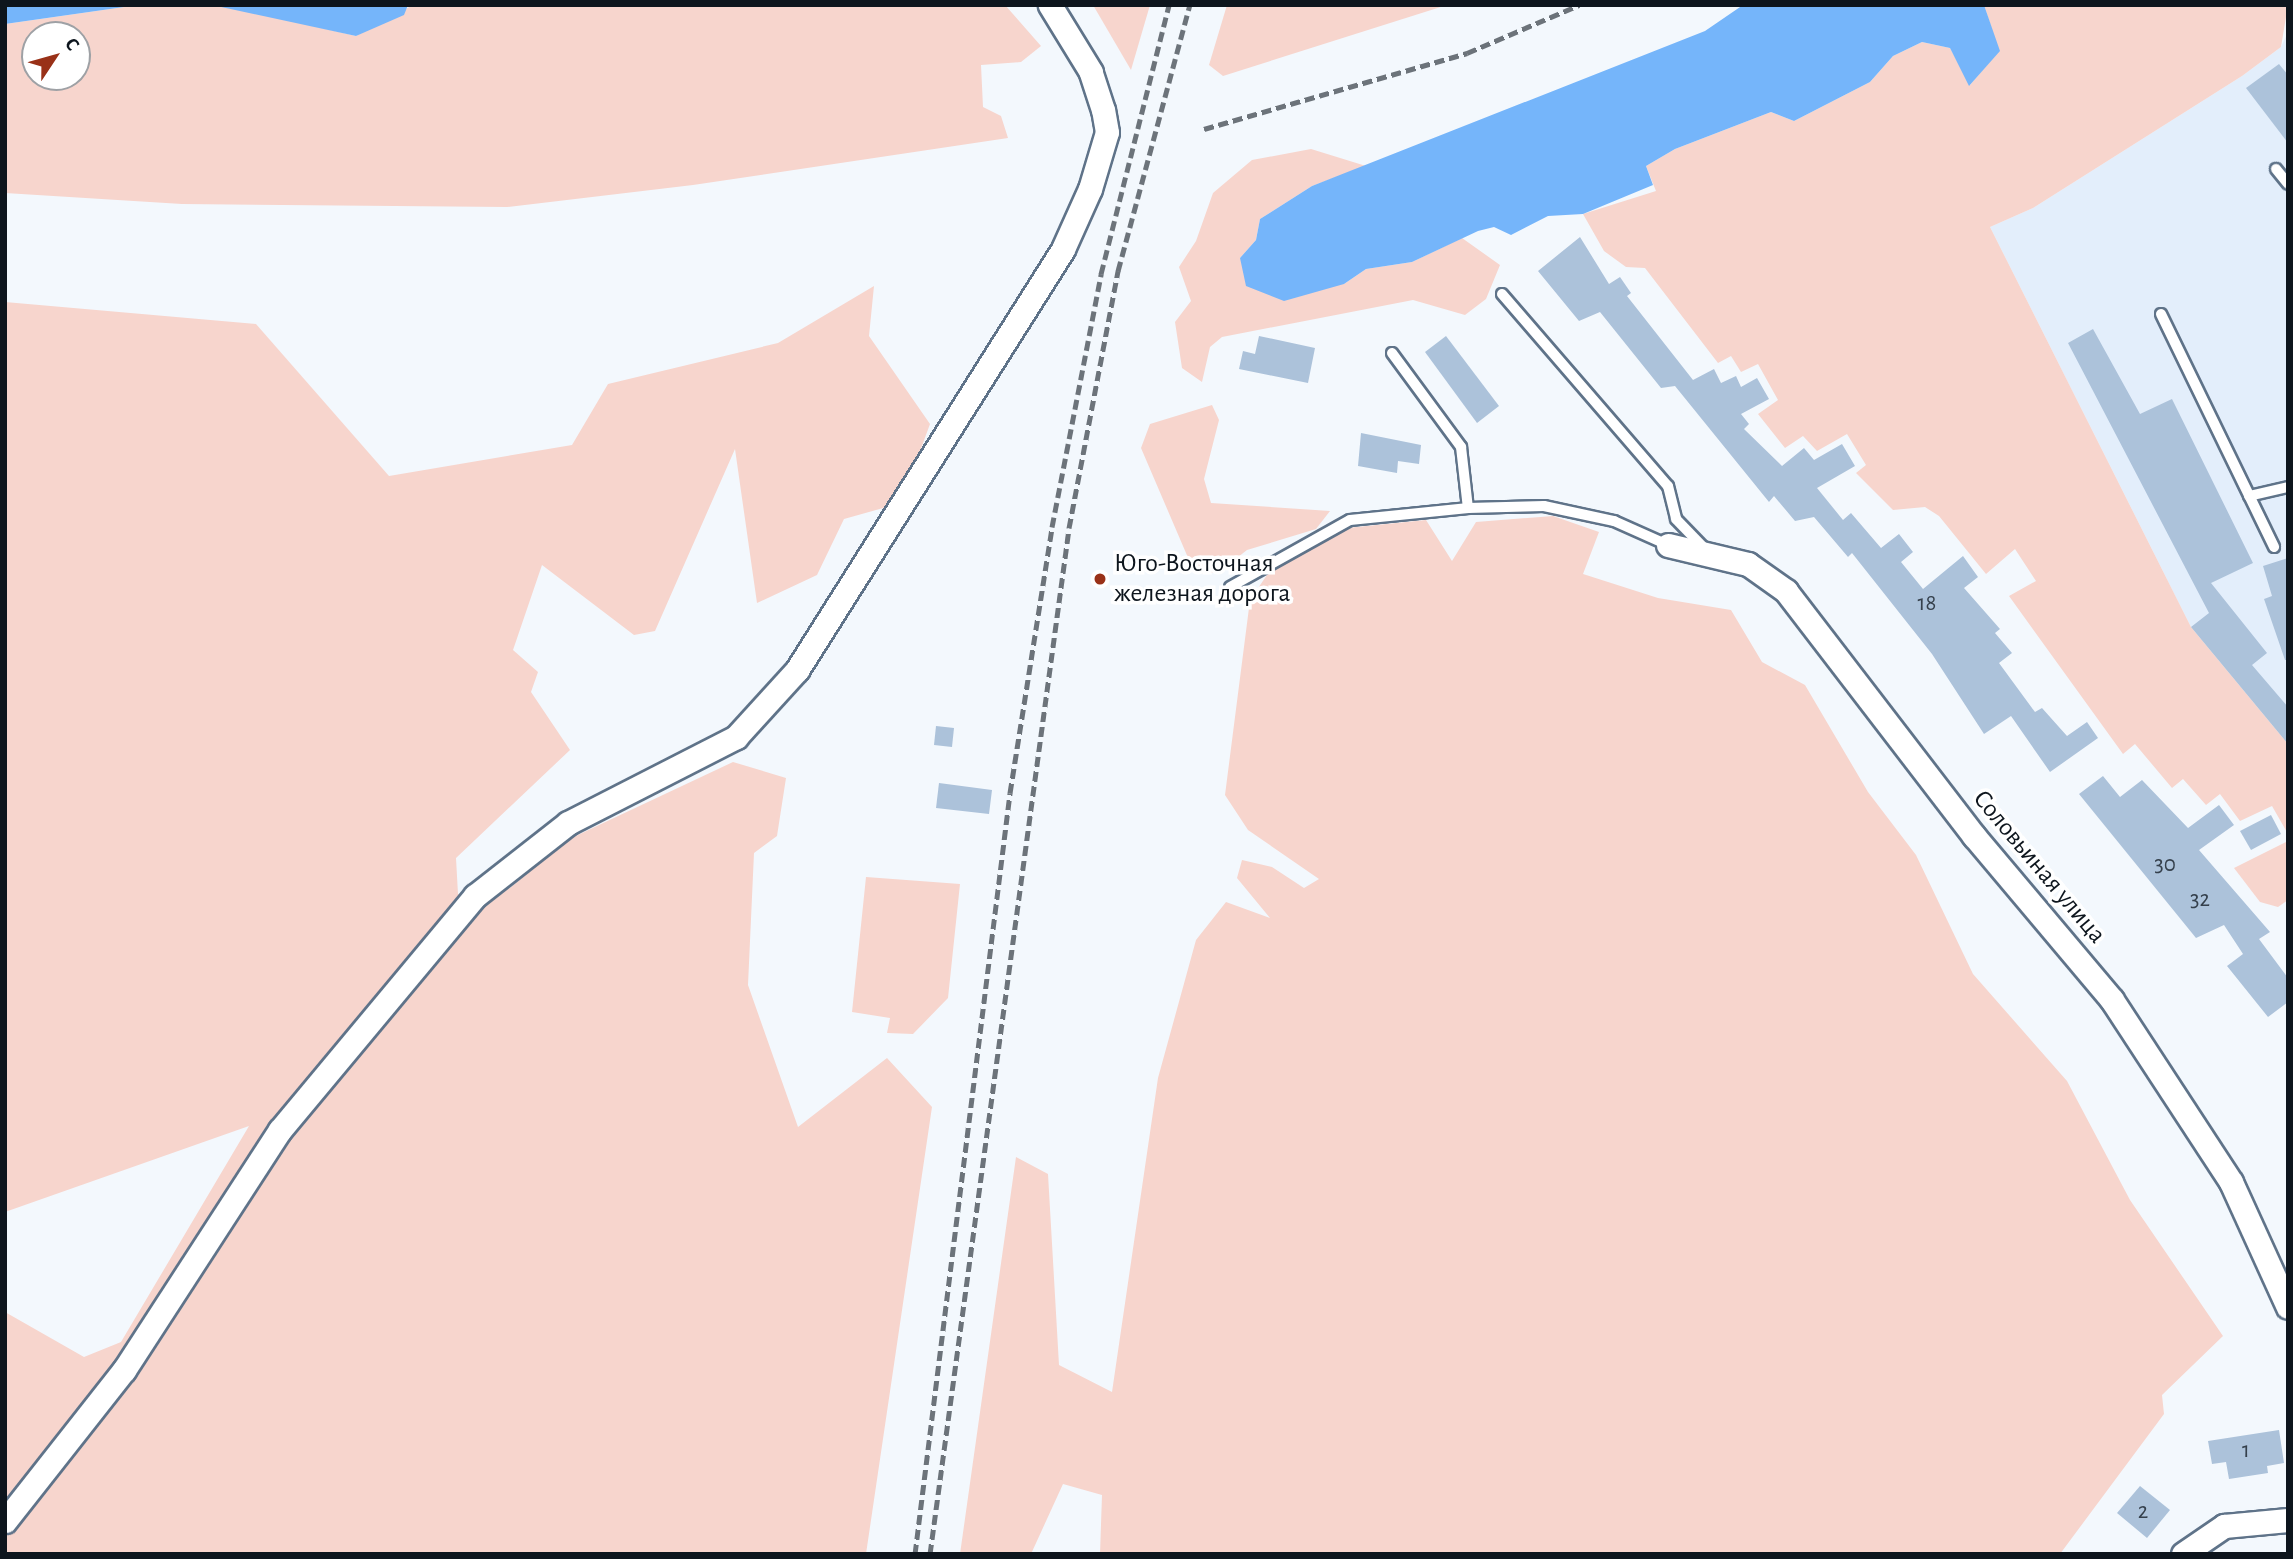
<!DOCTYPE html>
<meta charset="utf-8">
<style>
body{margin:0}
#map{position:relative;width:2293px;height:1559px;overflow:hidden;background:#f3f8fd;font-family:"Alegreya Sans",sans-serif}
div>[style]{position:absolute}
.built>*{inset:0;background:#e3eefb}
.green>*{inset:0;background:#f7d5cd}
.water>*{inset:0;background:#75b5fa}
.building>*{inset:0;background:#acc2da}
.roads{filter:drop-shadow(2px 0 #5f7389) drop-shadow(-2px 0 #5f7389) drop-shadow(0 2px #5f7389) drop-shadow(0 -2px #5f7389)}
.service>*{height:10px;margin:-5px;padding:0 5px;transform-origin:5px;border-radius:5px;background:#fff}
.minor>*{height:23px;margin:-11.5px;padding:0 11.5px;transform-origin:11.5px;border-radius:11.5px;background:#fff}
.rail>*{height:5px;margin-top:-2.5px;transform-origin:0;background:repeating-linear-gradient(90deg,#6c737a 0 10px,transparent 0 15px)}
.dots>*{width:19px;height:19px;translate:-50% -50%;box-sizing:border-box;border:4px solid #fff;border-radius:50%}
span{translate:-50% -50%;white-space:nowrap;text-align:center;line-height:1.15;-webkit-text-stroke:7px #fff;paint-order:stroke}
.number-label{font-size:23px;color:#35404c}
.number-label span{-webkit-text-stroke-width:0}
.poi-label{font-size:26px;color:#0d151d}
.left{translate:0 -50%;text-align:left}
.street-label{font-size:26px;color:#0d151d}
.frame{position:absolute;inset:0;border:7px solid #0d151d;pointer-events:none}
.north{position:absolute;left:21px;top:21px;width:70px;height:70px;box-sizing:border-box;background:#fff;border:2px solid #9ea1a5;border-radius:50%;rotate:54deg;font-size:19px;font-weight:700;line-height:28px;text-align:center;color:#0d151d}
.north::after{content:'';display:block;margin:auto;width:24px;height:32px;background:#993118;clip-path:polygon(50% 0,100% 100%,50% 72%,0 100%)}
</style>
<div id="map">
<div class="built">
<div style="clip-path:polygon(2288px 32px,2288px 744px,2191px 627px,1990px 227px,2033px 208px,2242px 76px,2281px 47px)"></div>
</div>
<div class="green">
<div style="clip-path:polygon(evenodd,138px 5px,232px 7px,356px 36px,413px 5px,1005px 5px,1041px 46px,1021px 62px,981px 65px,983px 107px,1001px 116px,1008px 138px,693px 185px,507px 207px,182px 204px,5px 193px,5px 24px,138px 5px,35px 35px,77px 35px,77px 77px,35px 77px,35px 35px)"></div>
<div style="clip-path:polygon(1093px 5px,1150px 5px,1131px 70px)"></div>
<div style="clip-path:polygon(1227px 5px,1447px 5px,1223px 76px,1209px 65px)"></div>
<div style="clip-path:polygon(1984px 5px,2288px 5px,2281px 47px,2242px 76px,2033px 208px,1990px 227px,2191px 627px,2288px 744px,2288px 834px,2272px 806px,2240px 821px,2220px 794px,2206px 805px,2183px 779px,2172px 788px,2135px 744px,2123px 754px,2009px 596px,2036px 581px,2015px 549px,1986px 574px,1939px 516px,1925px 507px,1893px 510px,1856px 473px,1866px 465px,1847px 434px,1817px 451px,1803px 436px,1785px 448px,1758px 414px,1778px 400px,1758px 364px,1741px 372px,1731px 356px,1718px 363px,1645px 268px,1626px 267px,1604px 251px,1583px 214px,1656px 191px,1646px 166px,1675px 149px,1771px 112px,1794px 121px,1870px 82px,1893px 56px,1922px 42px,1950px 48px,1970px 85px,1999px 51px)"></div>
<div style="clip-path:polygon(1311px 149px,1366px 166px,1312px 186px,1260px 219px,1256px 240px,1240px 258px,1344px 284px,1366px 269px,1412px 262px,1462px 238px,1500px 265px,1486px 299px,1465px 315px,1413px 300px,1222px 337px,1210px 347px,1202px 382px,1182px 368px,1175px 322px,1191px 301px,1179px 267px,1196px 241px,1213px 193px,1252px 160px)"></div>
<div style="clip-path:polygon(874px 286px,869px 336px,930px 424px,901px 503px,844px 519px,817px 575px,757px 603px,735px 449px,655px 631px,634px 635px,542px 565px,513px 650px,538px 672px,531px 692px,570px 750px,456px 858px,458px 894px,510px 888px,565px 841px,733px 762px,786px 778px,777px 836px,754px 853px,748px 985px,798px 1127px,887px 1058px,932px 1107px,866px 1554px,5px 1554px,5px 1312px,84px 1357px,121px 1342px,249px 1126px,5px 1212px,5px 302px,256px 324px,389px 476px,572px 445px,608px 384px,778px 343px)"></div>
<div style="clip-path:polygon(1212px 405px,1219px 420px,1204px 479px,1211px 503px,1330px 511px,1316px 529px,1247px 550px,1219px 572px,1195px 574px,1141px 448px,1150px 424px)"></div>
<div style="clip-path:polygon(1553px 516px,1599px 532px,1583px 574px,1658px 598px,1731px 610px,1762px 662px,1805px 685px,1868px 792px,1916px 855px,1973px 974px,2067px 1081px,2130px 1200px,2223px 1336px,2162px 1395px,2164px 1414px,2060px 1554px,1100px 1554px,1102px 1495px,1063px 1484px,1031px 1554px,960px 1554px,1016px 1157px,1048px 1174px,1059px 1365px,1112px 1392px,1158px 1078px,1196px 940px,1226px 902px,1270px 918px,1237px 878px,1242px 860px,1272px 867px,1304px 888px,1319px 879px,1248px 830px,1225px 795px,1250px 600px,1269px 572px,1347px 528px,1426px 520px,1452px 561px,1476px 522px)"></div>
<div style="clip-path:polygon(2288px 841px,2288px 900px,2278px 907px,2260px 902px,2234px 868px)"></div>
<div style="clip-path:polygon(866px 877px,960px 884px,948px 998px,913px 1034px,887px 1033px,890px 1018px,852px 1012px)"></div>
</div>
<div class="water">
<div style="clip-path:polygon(5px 5px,138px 5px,5px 24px)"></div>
<div style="clip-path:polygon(212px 5px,408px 5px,404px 15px,356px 36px)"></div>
<div style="clip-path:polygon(1743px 5px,1984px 5px,2000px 51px,1969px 86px,1950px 48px,1922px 42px,1893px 56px,1870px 82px,1794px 121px,1771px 112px,1675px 149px,1646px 166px,1653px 185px,1583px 214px,1548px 216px,1511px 235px,1494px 227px,1478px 231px,1412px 262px,1366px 269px,1344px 284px,1284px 301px,1246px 286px,1240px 258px,1256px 240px,1260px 219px,1312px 186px,1705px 31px)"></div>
</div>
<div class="building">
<div style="clip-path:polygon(2279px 64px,2288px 75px,2288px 143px,2246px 88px)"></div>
<div style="clip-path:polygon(1580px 237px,1609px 284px,1620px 277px,1631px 293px,1627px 296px,1693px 380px,1714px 369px,1721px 383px,1736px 376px,1741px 387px,1757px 378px,1769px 399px,1741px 414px,1749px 424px,1744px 429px,1782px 466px,1804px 448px,1814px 460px,1842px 444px,1855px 466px,1817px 488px,1843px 520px,1851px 513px,1881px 548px,1899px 534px,1913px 552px,1901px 562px,1923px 589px,1963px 556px,1978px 577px,1964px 588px,2000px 629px,1995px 633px,2012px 653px,1999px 663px,2035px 712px,2042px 708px,2067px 736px,2087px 722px,2098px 738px,2050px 772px,2011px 716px,1984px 734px,1932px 654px,1852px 553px,1848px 557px,1814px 517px,1795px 521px,1774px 496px,1769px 502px,1675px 386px,1661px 388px,1600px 312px,1579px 321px,1538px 271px)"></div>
<div style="clip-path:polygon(2093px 329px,2140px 414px,2172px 399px,2253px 563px,2211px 583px,2267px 653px,2252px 665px,2288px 707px,2288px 744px,2191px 627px,2209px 613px,2068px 343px)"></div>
<div style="clip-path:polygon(1259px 336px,1315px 348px,1308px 383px,1239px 369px,1243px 351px,1255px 354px)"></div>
<div style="clip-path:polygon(1446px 336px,1499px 406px,1477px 423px,1425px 352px)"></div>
<div style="clip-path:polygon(1361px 433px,1421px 445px,1419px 464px,1398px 461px,1397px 473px,1358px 466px)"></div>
<div style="clip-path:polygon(2288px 558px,2288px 660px,2285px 660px,2264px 599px,2272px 596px,2263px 566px)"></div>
<div style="clip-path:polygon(936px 726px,954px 728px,952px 747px,934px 745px)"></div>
<div style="clip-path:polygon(2103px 776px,2120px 797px,2142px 780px,2188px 828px,2219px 805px,2234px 825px,2199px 850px,2270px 932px,2259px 939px,2288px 978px,2288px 1002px,2268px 1017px,2227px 966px,2243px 954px,2224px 925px,2196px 938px,2079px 794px)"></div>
<div style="clip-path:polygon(939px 783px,992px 790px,989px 814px,936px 808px)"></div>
<div style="clip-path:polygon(2271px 815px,2281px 834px,2251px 850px,2240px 831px)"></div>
<div style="clip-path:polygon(2279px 1430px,2284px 1463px,2267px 1466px,2268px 1473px,2229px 1479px,2226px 1462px,2212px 1464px,2208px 1441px)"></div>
<div style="clip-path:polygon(2140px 1486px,2170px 1510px,2147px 1538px,2117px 1513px)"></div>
</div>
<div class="roads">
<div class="service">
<div style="left:2276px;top:169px;width:19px;rotate:51deg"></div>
<div style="left:1502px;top:294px;width:254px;rotate:49.2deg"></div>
<div style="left:1668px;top:486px;width:34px;rotate:76deg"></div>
<div style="left:1676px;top:519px;width:42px;rotate:46deg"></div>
<div style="left:2161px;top:314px;width:259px;rotate:64.1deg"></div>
<div style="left:1392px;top:353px;width:117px;rotate:53.7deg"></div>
<div style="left:1461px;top:447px;width:61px;rotate:83.5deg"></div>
<div style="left:2249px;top:496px;width:40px;rotate:-13deg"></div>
<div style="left:1230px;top:587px;width:137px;rotate:-29.2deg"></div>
<div style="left:1350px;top:520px;width:119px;rotate:-5.8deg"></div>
<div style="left:1468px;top:508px;width:76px;rotate:-1.5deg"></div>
<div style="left:1544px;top:506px;width:72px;rotate:12.1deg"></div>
<div style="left:1614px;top:521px;width:59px;rotate:24deg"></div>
</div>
<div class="minor">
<div style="left:1668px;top:545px;width:82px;rotate:13.4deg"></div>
<div style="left:1748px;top:564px;width:47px;rotate:35.4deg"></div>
<div style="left:1786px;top:591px;width:309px;rotate:52.5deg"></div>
<div style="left:1974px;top:836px;width:214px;rotate:49.9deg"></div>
<div style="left:2112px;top:1000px;width:217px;rotate:56.8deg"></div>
<div style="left:2231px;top:1182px;width:137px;rotate:65.5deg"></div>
<div style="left:5px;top:1521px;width:192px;rotate:-51.8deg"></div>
<div style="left:124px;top:1370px;width:286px;rotate:-57deg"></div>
<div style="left:280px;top:1130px;width:305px;rotate:-50.2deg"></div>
<div style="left:475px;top:896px;width:118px;rotate:-38.1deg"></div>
<div style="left:568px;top:823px;width:189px;rotate:-27.1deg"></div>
<div style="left:736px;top:737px;width:91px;rotate:-47.7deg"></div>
<div style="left:797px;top:670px;width:498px;rotate:-57.7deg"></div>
<div style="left:1063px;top:249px;width:66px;rotate:-65.8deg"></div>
<div style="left:1090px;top:189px;width:59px;rotate:-73.4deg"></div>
<div style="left:1107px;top:132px;width:22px;rotate:-100deg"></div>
<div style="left:1103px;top:110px;width:40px;rotate:-108deg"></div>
<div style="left:1091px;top:72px;width:79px;rotate:-121.5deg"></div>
<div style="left:2183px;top:1554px;width:50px;rotate:-34.3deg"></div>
<div style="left:2224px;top:1526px;width:64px;rotate:-5.4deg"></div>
</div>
</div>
<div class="rail">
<div style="left:1204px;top:129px;width:274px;rotate:-16.1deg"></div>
<div style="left:1467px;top:53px;width:122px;rotate:-23.2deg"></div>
<div style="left:915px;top:1554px;width:767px;rotate:-82.88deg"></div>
<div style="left:1010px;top:793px;width:269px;rotate:-81deg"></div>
<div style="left:1052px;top:527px;width:258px;rotate:-79deg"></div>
<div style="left:1101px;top:274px;width:277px;rotate:-75.8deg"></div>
<div style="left:930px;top:1554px;width:1035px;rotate:-82.28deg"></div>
<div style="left:1069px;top:528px;width:262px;rotate:-79.2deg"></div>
<div style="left:1118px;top:271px;width:276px;rotate:-74.9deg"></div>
</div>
<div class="dots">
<div style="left:1100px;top:579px;background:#993118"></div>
</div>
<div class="number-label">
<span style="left:1927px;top:604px">18</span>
<span style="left:2165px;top:865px">30</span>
<span style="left:2200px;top:900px">32</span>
<span style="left:2246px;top:1451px">1</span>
<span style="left:2143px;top:1512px">2</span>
</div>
<div class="poi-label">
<span class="left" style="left:1114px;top:579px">Юго-Восточная<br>железная дорога</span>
</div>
<div class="street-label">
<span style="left:2039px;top:867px;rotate:50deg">Соловьиная улица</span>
</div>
<div class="frame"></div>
<div class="north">С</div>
</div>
